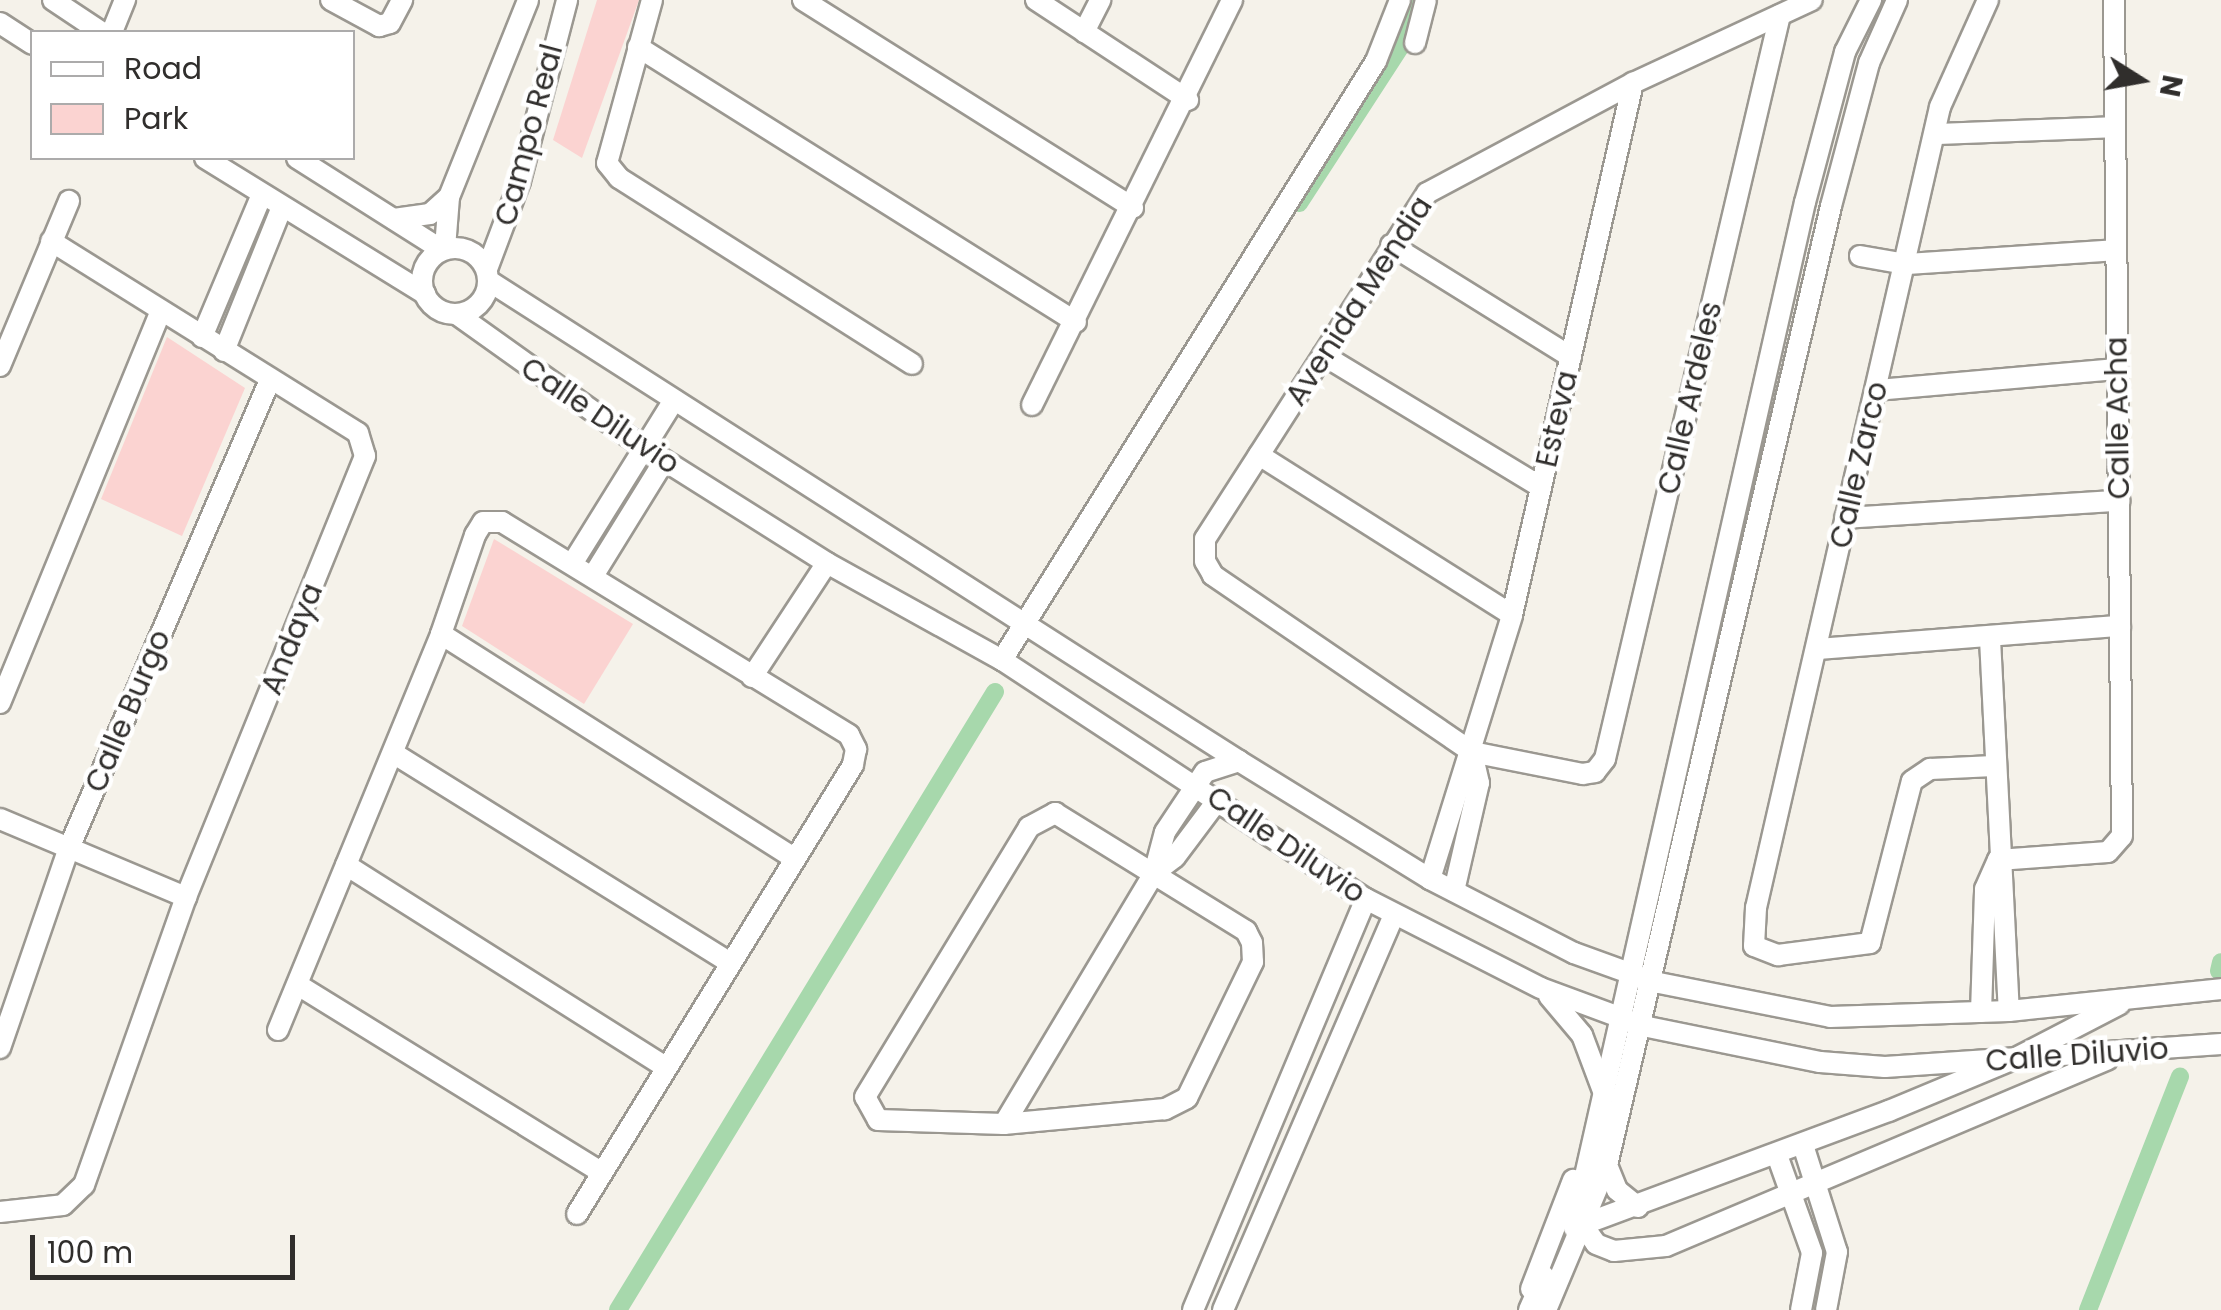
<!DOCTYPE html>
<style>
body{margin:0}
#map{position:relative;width:2221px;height:1310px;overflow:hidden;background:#f5f2ea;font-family:Poppins,sans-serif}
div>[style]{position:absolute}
.green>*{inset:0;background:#fbd3d1}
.canal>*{height:18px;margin:-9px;padding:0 9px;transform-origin:9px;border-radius:9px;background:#a7d8ac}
.roads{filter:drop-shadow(2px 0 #9b9891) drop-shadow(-2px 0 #9b9891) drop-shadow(0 2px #9b9891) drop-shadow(0 -2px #9b9891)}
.minor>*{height:20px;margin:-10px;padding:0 10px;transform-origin:10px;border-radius:10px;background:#fff}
.minor>.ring{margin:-10px;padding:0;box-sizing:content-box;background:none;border:20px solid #fff;border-radius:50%}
span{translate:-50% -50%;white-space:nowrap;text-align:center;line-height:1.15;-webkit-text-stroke:9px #fff;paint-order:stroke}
.street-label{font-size:30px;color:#302e2c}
.legend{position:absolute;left:30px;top:30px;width:325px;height:130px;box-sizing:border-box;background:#fff;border:2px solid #acabab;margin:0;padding:12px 18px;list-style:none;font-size:30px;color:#302e2c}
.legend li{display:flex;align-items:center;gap:20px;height:50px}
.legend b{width:50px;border:2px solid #acabab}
.north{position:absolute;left:2091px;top:30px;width:100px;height:100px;-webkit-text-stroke:8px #fff;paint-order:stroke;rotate:101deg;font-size:28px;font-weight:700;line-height:40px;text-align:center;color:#302e2c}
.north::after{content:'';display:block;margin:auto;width:35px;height:45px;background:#302e2c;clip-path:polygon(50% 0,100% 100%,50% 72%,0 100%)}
.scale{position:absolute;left:30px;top:1235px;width:265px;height:45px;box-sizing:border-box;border:5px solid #302e2c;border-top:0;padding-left:12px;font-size:30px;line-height:35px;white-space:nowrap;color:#302e2c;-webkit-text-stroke:8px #fff;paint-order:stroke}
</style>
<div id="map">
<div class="green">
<div style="clip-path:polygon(597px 0,639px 0,582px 158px,553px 140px)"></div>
<div style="clip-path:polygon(167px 337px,245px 388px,182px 536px,101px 499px)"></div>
<div style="clip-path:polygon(494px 539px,633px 624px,584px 704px,462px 626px)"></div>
</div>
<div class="canal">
<div style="left:1299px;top:203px;width:187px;rotate:-57deg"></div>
<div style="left:1401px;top:46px;width:48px;rotate:-74.2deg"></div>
<div style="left:2219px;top:971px;width:9px;rotate:-77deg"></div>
<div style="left:618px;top:1310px;width:724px;rotate:-58.62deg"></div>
<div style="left:2088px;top:1310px;width:251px;rotate:-68.5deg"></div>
</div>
<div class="roads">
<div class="minor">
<div style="left:53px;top:0;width:58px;rotate:33.7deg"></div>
<div style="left:331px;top:0;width:55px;rotate:28.4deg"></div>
<div style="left:379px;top:26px;width:11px;rotate:-15deg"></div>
<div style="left:390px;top:23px;width:26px;rotate:-62deg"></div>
<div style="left:652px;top:0;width:169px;rotate:105.4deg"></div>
<div style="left:607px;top:163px;width:19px;rotate:51deg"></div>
<div style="left:619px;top:178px;width:347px;rotate:32.4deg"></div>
<div style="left:803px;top:0;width:390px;rotate:32.2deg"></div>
<div style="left:1036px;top:0;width:182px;rotate:33.3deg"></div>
<div style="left:1871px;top:0;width:58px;rotate:116.6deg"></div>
<div style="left:1845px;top:52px;width:155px;rotate:104.9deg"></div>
<div style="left:1805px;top:202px;width:1040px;rotate:102.73deg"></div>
<div style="left:1576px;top:1216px;width:34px;rotate:54deg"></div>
<div style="left:1596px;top:1244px;width:19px;rotate:21deg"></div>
<div style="left:1614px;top:1251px;width:52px;rotate:-5.5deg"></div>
<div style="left:1666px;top:1246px;width:479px;rotate:-22.9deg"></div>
<div style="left:1988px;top:0;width:117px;rotate:114.2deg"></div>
<div style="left:1940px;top:107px;width:822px;rotate:102.94deg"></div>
<div style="left:1756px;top:908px;width:38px;rotate:93deg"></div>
<div style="left:1754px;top:946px;width:26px;rotate:21deg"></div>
<div style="left:1778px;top:955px;width:93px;rotate:-7.4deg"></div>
<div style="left:1870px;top:943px;width:167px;rotate:-75.5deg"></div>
<div style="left:1912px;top:781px;width:22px;rotate:-34deg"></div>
<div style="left:1930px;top:769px;width:64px;rotate:-2.7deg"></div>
<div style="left:1780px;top:15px;width:764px;rotate:103.24deg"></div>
<div style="left:1605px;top:759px;width:16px;rotate:128deg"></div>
<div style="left:1595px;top:772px;width:12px;rotate:171deg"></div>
<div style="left:1583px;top:774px;width:113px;rotate:-168.8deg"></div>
<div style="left:1472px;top:752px;width:314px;rotate:-145.7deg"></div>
<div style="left:1213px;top:575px;width:16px;rotate:-120deg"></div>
<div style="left:1205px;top:561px;width:22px;rotate:-90deg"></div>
<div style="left:1205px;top:539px;width:411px;rotate:-57.3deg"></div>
<div style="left:1427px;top:193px;width:234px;rotate:-28.1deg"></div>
<div style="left:1633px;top:83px;width:197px;rotate:-24.9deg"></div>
<div style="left:0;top:23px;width:38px;rotate:33deg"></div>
<div style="left:112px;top:32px;width:35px;rotate:-68deg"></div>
<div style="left:1084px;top:32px;width:36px;rotate:-63deg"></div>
<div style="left:1415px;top:43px;width:44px;rotate:-75.7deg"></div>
<div style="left:638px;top:47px;width:517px;rotate:32.12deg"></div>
<div style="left:1935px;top:134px;width:180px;rotate:-2.2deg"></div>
<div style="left:205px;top:158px;width:259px;rotate:31.7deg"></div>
<div style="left:297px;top:158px;width:172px;rotate:32.4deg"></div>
<div style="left:394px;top:219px;width:36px;rotate:-8deg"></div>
<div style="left:430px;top:214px;width:25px;rotate:-42deg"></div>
<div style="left:1391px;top:245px;width:212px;rotate:31.9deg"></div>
<div class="ring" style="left:422px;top:248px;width:46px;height:46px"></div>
<div style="left:445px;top:248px;width:51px;rotate:-85.5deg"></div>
<div style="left:449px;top:197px;width:212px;rotate:-68.1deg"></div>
<div style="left:1860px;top:256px;width:47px;rotate:9.9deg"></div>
<div style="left:1906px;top:264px;width:210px;rotate:-3.8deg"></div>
<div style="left:487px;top:269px;width:94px;rotate:-69.4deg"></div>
<div style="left:520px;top:181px;width:187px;rotate:-75.4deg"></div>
<div style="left:489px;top:281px;width:890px;rotate:32.62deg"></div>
<div style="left:1239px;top:761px;width:225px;rotate:31.7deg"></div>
<div style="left:1430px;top:879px;width:162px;rotate:27.2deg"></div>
<div style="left:1574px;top:953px;width:85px;rotate:19.9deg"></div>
<div style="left:1654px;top:982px;width:179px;rotate:11.2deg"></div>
<div style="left:1830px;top:1017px;width:179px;rotate:-1.9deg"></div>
<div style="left:2009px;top:1011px;width:213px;rotate:-5.9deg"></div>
<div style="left:458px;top:315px;width:227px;rotate:35.5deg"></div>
<div style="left:643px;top:447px;width:218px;rotate:32.2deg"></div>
<div style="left:827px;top:563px;width:200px;rotate:29deg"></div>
<div style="left:1002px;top:660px;width:435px;rotate:33.3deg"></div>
<div style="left:1366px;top:899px;width:196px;rotate:27deg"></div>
<div style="left:1541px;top:988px;width:109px;rotate:20.4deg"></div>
<div style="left:1643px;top:1026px;width:181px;rotate:11.5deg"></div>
<div style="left:1820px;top:1062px;width:65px;rotate:4.4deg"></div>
<div style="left:1885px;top:1067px;width:337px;rotate:-3.9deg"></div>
<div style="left:202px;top:337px;width:155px;rotate:-67.2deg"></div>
<div style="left:224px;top:351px;width:155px;rotate:-68.1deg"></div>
<div style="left:1323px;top:355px;width:255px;rotate:31.2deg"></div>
<div style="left:0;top:366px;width:179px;rotate:-67.3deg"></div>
<div style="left:1877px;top:390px;width:242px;rotate:-5deg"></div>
<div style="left:1032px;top:405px;width:452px;rotate:-63.7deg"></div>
<div style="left:1259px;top:455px;width:299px;rotate:32.3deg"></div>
<div style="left:1845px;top:518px;width:275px;rotate:-3.6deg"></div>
<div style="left:572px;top:564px;width:193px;rotate:-58.1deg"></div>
<div style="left:593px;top:576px;width:135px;rotate:-58.3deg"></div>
<div style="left:441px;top:634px;width:417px;rotate:32.4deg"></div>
<div style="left:1990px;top:639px;width:372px;rotate:87.1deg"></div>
<div style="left:1818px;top:649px;width:303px;rotate:-4.4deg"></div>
<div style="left:1002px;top:660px;width:706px;rotate:-58.02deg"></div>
<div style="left:1376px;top:61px;width:66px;rotate:-68.5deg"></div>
<div style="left:752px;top:677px;width:136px;rotate:-56.7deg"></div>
<div style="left:0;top:703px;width:424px;rotate:-67.7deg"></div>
<div style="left:393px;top:753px;width:396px;rotate:31.9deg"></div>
<div style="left:1055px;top:813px;width:225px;rotate:31.7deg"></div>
<div style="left:1246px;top:931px;width:13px;rotate:63deg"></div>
<div style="left:1252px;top:943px;width:19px;rotate:87deg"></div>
<div style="left:1253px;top:962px;width:151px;rotate:115.9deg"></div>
<div style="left:1187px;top:1098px;width:25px;rotate:153deg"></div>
<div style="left:1165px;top:1109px;width:162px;rotate:174.7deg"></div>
<div style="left:1004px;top:1124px;width:126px;rotate:-178.2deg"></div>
<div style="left:878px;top:1120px;width:26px;rotate:-119deg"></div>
<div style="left:865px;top:1097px;width:316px;rotate:-58.7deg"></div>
<div style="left:1029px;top:827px;width:30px;rotate:-28deg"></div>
<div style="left:0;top:819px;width:202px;rotate:22.8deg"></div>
<div style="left:1998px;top:860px;width:110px;rotate:-4.2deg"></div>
<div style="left:2108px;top:852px;width:21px;rotate:-49deg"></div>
<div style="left:2122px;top:836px;width:836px;rotate:-90.55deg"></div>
<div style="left:346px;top:865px;width:378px;rotate:32.3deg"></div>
<div style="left:1154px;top:873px;width:26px;rotate:-37deg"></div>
<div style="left:1175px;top:857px;width:70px;rotate:-53.1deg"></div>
<div style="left:1430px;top:879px;width:276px;rotate:-72.7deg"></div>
<div style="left:1512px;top:615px;width:546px;rotate:-77.19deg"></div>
<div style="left:1454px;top:891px;width:111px;rotate:-77deg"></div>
<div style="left:1479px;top:783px;width:32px;rotate:-103deg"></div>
<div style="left:298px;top:985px;width:356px;rotate:31.7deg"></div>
<div style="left:1549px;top:996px;width:51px;rotate:49.8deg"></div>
<div style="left:1582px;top:1035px;width:60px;rotate:69.4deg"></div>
<div style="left:1981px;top:1012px;width:123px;rotate:-88.1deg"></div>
<div style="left:1985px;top:889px;width:32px;rotate:-66deg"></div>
<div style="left:278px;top:1030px;width:428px;rotate:-67.6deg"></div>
<div style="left:441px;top:634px;width:105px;rotate:-71deg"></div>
<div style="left:475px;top:535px;width:15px;rotate:-58deg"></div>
<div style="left:483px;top:522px;width:19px"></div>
<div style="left:502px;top:522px;width:407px;rotate:31.5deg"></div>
<div style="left:849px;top:735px;width:16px;rotate:63deg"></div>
<div style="left:856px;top:749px;width:16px;rotate:101deg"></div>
<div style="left:853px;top:765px;width:527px;rotate:121.58deg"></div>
<div style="left:0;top:1048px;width:212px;rotate:-71deg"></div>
<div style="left:69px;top:848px;width:509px;rotate:-66.76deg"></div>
<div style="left:1004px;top:1124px;width:292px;rotate:-59.1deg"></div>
<div style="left:1154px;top:873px;width:42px;rotate:-75deg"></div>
<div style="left:1165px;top:832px;width:72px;rotate:-56.3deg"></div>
<div style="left:1205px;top:772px;width:36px;rotate:-18deg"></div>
<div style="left:1803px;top:1145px;width:112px;rotate:72.4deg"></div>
<div style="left:1837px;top:1252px;width:59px;rotate:100.7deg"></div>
<div style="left:1777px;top:1155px;width:104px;rotate:70.3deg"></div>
<div style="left:1812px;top:1253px;width:58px;rotate:100.9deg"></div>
<div style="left:1607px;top:1165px;width:27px;rotate:68deg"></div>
<div style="left:1617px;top:1190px;width:27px;rotate:39deg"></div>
<div style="left:0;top:1212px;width:63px;rotate:-6.3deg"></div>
<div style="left:63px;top:1205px;width:29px;rotate:-44deg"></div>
<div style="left:84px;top:1185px;width:306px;rotate:-70.5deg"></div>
<div style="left:186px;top:897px;width:476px;rotate:-67.9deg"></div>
<div style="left:365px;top:456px;width:24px;rotate:-107deg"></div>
<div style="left:358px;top:433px;width:362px;rotate:-148deg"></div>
<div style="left:1574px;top:1228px;width:336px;rotate:-20.4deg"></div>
<div style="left:1889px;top:1111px;width:135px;rotate:-22.6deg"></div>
<div style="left:2014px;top:1059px;width:119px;rotate:-27.4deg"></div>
<div style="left:1531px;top:1289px;width:117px;rotate:-68.9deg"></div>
<div style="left:1193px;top:1310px;width:446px;rotate:-67.2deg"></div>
<div style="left:1223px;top:1310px;width:430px;rotate:-66.6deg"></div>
<div style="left:1529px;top:1310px;width:37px;rotate:-66deg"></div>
<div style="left:1546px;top:1310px;width:157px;rotate:-67.2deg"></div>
<div style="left:1607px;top:1165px;width:985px;rotate:-76.85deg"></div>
<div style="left:1831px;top:206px;width:148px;rotate:-75.1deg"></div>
<div style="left:1869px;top:63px;width:69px;rotate:-66deg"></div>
</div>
</div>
<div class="street-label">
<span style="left:529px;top:135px;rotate:-75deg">Campo Real</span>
<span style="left:1359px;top:301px;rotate:-57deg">Avenida Mendia</span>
<span style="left:1690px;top:398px;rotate:-77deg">Calle Ardeles</span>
<span style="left:600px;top:416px;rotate:34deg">Calle Diluvio</span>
<span style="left:2118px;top:418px;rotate:-91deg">Calle Acha</span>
<span style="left:1557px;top:419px;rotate:-77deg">Esteva</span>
<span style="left:1859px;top:465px;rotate:-77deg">Calle Zarco</span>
<span style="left:292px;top:639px;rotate:-68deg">Andaya</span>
<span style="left:128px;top:711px;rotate:-67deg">Calle Burgo</span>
<span style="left:1286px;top:845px;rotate:34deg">Calle Diluvio</span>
<span style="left:2077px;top:1055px;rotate:-4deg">Calle Diluvio</span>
</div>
<ul class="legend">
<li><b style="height:12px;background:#fff"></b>Road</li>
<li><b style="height:28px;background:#fbd3d1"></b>Park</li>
</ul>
<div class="north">N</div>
<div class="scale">100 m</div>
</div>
